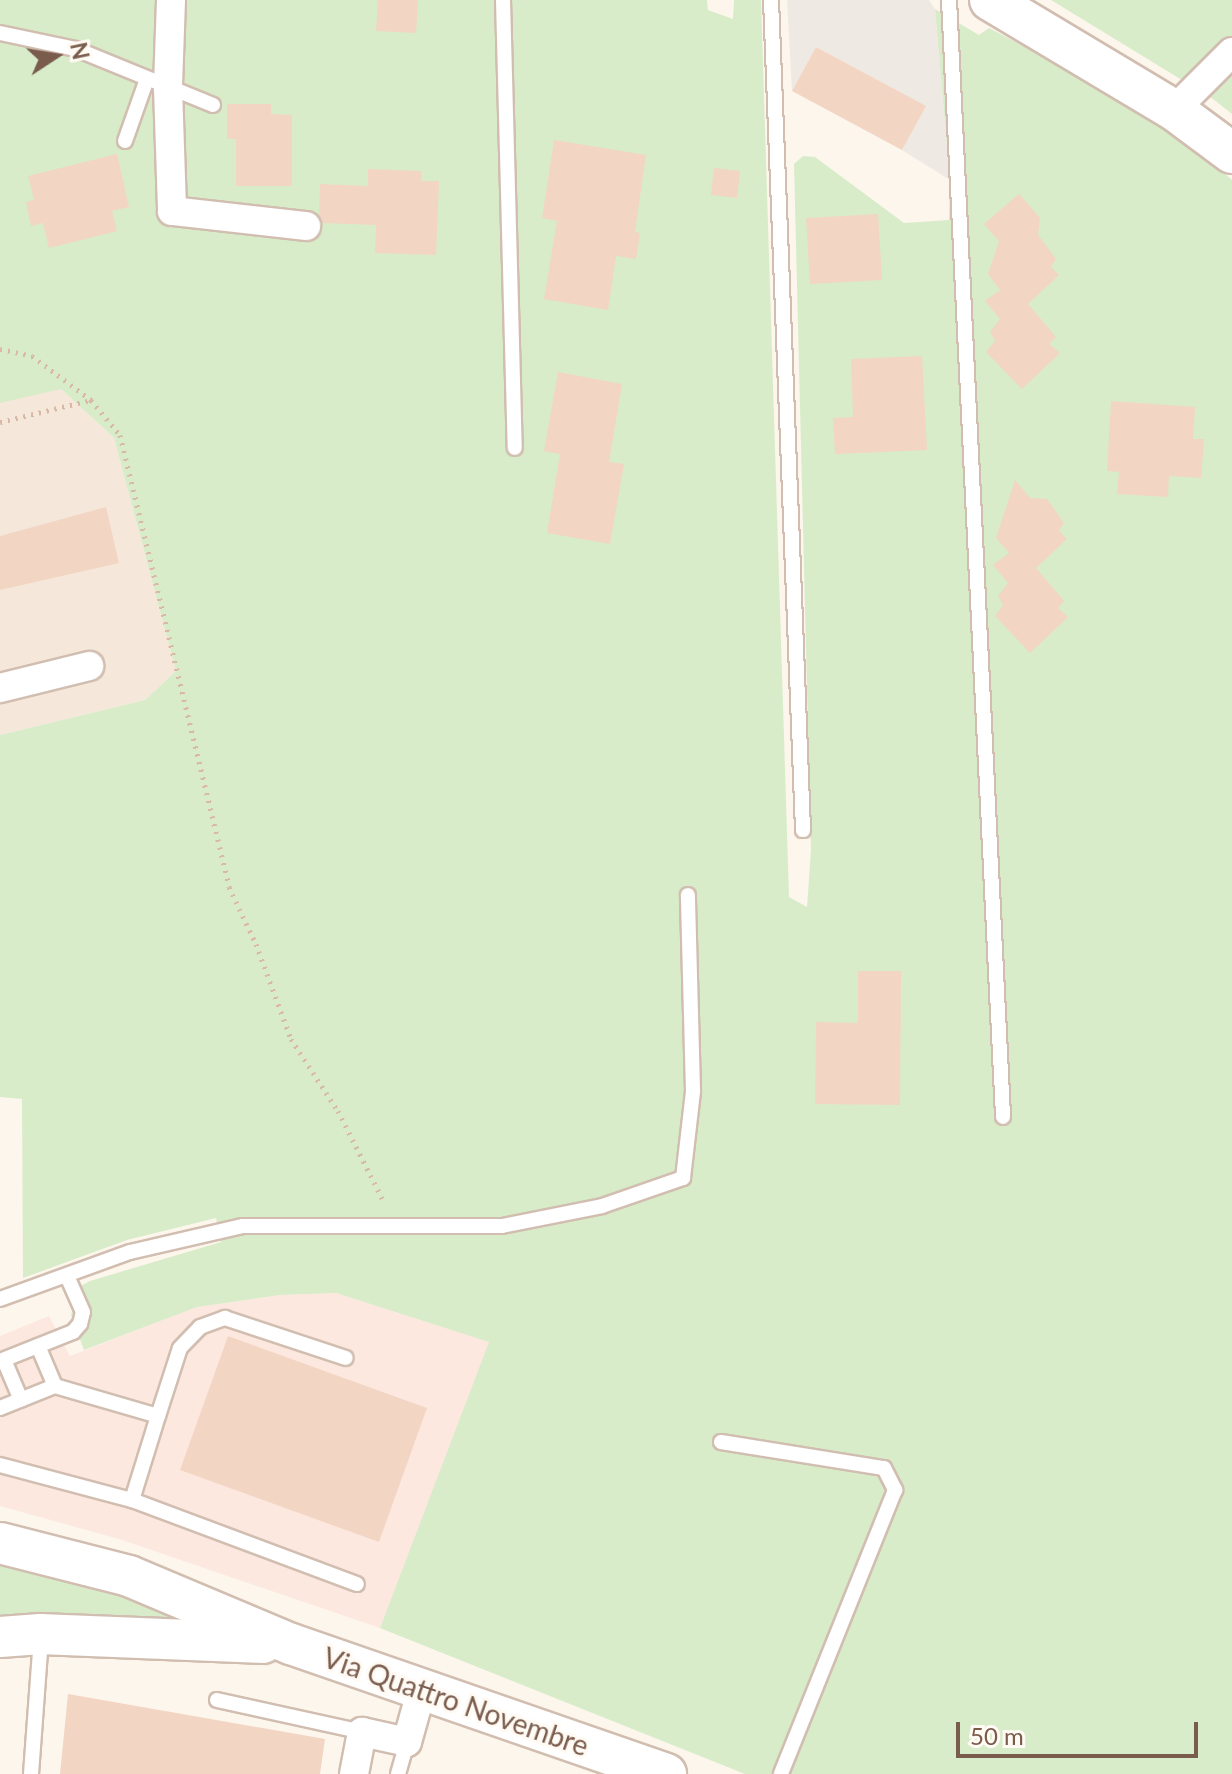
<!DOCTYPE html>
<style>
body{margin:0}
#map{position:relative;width:1232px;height:1774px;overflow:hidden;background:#fdf6ec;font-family:Lato,sans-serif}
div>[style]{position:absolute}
.residential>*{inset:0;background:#f5e8da}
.commercial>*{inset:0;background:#fde8e0}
.industrial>*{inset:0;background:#efe9e4}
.green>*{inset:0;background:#d8ecc9}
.building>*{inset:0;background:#f3d5c3}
.path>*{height:5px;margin-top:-2.5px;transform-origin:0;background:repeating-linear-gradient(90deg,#d9b8a5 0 2px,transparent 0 8px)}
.roads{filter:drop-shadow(2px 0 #d1beb0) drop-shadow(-2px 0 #d1beb0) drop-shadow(0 2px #d1beb0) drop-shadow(0 -2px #d1beb0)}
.lane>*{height:14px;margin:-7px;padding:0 7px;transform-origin:7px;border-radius:7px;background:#fff}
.street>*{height:28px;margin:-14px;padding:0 14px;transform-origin:14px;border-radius:14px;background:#fff}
.secondary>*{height:40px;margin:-20px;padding:0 20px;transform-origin:20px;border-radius:20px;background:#fff}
span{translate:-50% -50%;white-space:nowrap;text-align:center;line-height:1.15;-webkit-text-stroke:6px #fffaf3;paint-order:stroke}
.street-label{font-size:28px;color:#7a5c4d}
.north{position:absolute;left:16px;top:16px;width:80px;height:80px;-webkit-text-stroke:6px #fffaf3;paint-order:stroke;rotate:78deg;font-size:22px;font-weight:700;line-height:32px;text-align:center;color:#7a5c4d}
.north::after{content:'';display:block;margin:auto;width:28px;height:36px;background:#7a5c4d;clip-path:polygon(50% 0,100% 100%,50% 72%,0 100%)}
.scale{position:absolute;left:956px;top:1722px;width:242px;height:36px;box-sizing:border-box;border:4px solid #7a5c4d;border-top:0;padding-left:10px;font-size:24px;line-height:28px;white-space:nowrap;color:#7a5c4d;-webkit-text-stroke:6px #fffaf3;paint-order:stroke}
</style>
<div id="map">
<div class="residential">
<div style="clip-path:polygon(0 377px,61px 389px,114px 438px,176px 671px,145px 700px,0 735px)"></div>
</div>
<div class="commercial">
<div style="clip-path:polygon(336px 1293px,490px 1342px,380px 1628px,119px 1539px,0 1506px,0 1336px,49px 1316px,70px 1356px,196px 1307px,280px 1295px)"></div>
</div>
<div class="industrial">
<div style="clip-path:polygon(787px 0,929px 0,935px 9px,950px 180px,902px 150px,925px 106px,816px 47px,792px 91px)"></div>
</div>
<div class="green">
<div style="clip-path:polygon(0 0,707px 0,708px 10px,733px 19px,734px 0,761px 0,789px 897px,807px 907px,811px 850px,794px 164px,803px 156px,815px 157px,904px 223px,949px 220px,950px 180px,935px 9px,979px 35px,989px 28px,1132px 103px,1205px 156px,1232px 180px,1232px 1774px,745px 1774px,380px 1628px,489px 1342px,336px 1293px,280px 1295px,197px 1307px,84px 1350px,71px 1315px,79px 1287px,90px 1281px,221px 1242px,216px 1218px,127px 1240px,23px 1278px,22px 1099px,0 1097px,0 735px,145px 700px,176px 671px,114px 438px,61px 389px,0 403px)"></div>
<div style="clip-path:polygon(1051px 0,1232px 0,1232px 114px,1213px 99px)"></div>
<div style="clip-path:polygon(0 1558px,109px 1590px,219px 1627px,0 1620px)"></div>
</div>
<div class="building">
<div style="clip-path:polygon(378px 0,418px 0,416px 33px,376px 31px)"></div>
<div style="clip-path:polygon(816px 47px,926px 106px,902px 150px,792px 91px)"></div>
<div style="clip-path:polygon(227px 104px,271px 104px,271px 114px,292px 115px,292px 186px,236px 186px,236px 139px,227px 139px)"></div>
<div style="clip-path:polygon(554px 140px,646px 155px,635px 232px,640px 233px,636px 259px,616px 256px,608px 310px,544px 299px,557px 221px,542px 218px)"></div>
<div style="clip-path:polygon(117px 154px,129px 207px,112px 211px,117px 231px,49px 248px,43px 223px,31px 226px,26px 202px,34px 200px,28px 176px)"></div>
<div style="clip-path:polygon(714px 168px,740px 171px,737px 198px,711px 195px)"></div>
<div style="clip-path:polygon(368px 169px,421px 171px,421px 181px,439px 181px,436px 255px,375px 253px,376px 225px,322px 223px,319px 215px,320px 184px,368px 186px)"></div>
<div style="clip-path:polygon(1019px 194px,1040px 218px,1038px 235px,1056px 259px,1051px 267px,1059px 275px,1028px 304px,1056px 337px,1049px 344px,1060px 353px,1022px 389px,986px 352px,995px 341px,990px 332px,1000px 319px,985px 301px,1000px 290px,988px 274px,999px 241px,984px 224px)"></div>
<div style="clip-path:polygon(878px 214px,882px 280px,810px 284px,806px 218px)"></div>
<div style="clip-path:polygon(922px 356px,927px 450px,835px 454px,833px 418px,853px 417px,851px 359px)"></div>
<div style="clip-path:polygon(558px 372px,622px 384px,609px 462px,624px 464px,610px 544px,547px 533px,560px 454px,544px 451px)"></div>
<div style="clip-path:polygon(1111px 401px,1195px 407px,1193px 439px,1204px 439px,1201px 478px,1169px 476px,1168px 497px,1117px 494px,1119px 472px,1107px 471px)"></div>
<div style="clip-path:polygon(1015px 480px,1030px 498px,1047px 499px,1064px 523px,1059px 531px,1067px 539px,1036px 568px,1064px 601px,1058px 608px,1068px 617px,1030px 653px,995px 616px,1003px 605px,998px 596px,1008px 583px,993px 565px,1009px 553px,996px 538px)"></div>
<div style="clip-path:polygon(106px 507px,119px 563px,0 590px,0 536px)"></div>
<div style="clip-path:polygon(858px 971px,901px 971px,900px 1105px,815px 1104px,816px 1022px,858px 1023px)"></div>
<div style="clip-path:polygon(228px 1336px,427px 1408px,379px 1542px,180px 1470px)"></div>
<div style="clip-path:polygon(68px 1694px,325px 1739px,320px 1774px,60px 1774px)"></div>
</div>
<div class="path">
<div style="left:0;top:349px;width:33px;rotate:12deg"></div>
<div style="left:32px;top:356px;width:74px;rotate:36.7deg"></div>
<div style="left:91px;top:400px;width:45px;rotate:50.4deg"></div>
<div style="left:120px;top:435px;width:465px;rotate:76.4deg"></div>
<div style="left:229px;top:887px;width:63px;rotate:64.7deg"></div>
<div style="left:256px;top:944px;width:101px;rotate:69.8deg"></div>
<div style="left:291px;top:1039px;width:86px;rotate:56.9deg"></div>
<div style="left:338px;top:1111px;width:104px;rotate:63.2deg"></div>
<div style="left:0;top:422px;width:94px;rotate:-13.6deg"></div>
</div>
<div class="roads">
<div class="lane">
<div style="left:503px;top:0;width:448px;rotate:88.5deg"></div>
<div style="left:771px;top:0;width:831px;rotate:87.79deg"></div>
<div style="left:949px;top:0;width:1118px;rotate:87.23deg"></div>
<div style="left:0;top:33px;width:78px;rotate:11.9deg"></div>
<div style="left:76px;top:49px;width:148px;rotate:22.2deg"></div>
<div style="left:125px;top:141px;width:66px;rotate:-70.5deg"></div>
<div style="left:0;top:1299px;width:138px;rotate:-19.9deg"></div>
<div style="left:130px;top:1252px;width:116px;rotate:-13deg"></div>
<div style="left:243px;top:1226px;width:259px"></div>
<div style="left:502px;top:1226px;width:102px;rotate:-11.3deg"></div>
<div style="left:602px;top:1206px;width:86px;rotate:-19.1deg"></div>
<div style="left:683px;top:1178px;width:88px;rotate:-83.4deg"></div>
<div style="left:693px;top:1091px;width:196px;rotate:-91.5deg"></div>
<div style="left:38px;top:1346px;width:43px;rotate:67deg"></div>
<div style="left:4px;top:1360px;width:43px;rotate:67deg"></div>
<div style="left:0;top:1361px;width:79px;rotate:-21.7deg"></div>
<div style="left:73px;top:1332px;width:11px;rotate:-49deg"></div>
<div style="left:80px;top:1324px;width:12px;rotate:-76deg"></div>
<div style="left:83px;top:1312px;width:39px;rotate:-114deg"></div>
<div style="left:0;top:1408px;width:59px;rotate:-21.8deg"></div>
<div style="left:55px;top:1386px;width:107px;rotate:16.2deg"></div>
<div style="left:158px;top:1416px;width:71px;rotate:-72.1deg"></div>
<div style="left:180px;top:1348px;width:29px;rotate:-46deg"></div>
<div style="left:200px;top:1327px;width:27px;rotate:-20deg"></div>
<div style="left:225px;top:1318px;width:127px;rotate:18.3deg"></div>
<div style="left:721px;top:1442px;width:165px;rotate:9.1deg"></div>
<div style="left:884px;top:1468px;width:25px;rotate:63deg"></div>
<div style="left:895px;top:1490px;width:306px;rotate:111.9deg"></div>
<div style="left:0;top:1465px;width:137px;rotate:14.9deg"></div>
<div style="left:132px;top:1500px;width:240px;rotate:20.5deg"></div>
<div style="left:132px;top:1500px;width:88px;rotate:-72.8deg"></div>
<div style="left:217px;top:1700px;width:148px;rotate:12.4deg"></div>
<div style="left:31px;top:1774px;width:136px;rotate:-85.8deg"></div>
<div style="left:398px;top:1774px;width:33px;rotate:-74deg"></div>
</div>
<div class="street">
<div style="left:171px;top:0;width:88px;rotate:92deg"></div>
<div style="left:168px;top:88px;width:123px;rotate:88.1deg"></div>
<div style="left:172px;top:211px;width:135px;rotate:6.4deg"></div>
<div style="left:1174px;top:110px;width:82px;rotate:-45deg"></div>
<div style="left:0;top:688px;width:92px;rotate:-13.9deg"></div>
<div style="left:354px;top:1774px;width:43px;rotate:-79.2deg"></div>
<div style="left:362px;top:1732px;width:46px;rotate:12.5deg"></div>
<div style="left:407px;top:1742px;width:52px;rotate:-74.4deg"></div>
</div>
<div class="secondary">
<div style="left:990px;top:0;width:214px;rotate:30.9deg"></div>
<div style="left:1174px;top:110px;width:72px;rotate:36.6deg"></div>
<div style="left:0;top:1543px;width:133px;rotate:14.3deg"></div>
<div style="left:129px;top:1576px;width:176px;rotate:22.8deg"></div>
<div style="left:291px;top:1644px;width:397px;rotate:19.1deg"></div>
<div style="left:0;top:1637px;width:41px;rotate:-4.2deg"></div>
<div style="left:41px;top:1634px;width:222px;rotate:2.3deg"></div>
</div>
</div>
<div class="street-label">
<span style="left:456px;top:1701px;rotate:19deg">Via Quattro Novembre</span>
</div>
<div class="north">N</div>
<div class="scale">50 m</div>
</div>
